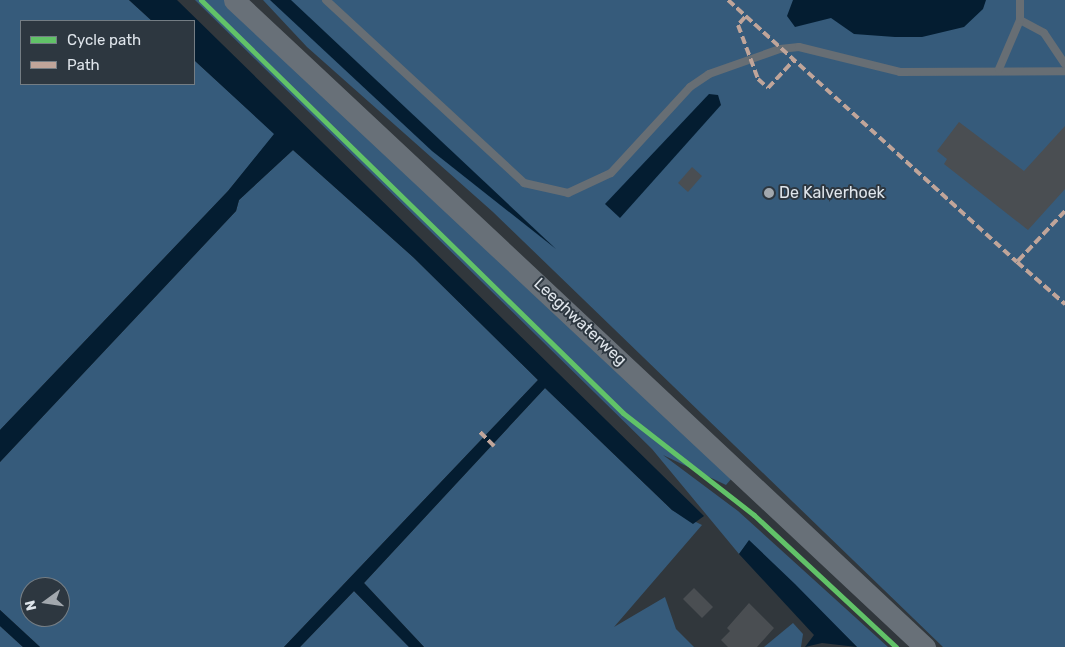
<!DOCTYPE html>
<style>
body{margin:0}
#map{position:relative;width:1065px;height:647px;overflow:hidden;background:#31373c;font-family:Rubik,sans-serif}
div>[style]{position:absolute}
.green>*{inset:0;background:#365b7b}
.water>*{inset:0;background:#041d31}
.building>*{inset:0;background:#4a4e52}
.lane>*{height:8px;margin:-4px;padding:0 4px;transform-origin:4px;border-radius:4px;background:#676e74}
.secondary>*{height:21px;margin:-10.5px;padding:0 10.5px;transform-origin:10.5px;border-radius:10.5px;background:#687078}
.quiet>*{height:4px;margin-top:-2px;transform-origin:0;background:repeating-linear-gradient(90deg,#c0a59a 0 8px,transparent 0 12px)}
.cycleway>*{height:5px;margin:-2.5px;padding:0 2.5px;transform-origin:2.5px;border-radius:2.5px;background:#61c268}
.dots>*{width:14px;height:14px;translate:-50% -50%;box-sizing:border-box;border:2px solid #2d3740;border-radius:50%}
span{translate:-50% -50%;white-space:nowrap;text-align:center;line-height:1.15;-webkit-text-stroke:4px #2d3740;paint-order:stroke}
.poi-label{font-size:16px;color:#dfe5eb}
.left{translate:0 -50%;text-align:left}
.street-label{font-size:16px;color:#dfe5eb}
.legend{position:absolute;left:20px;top:20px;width:175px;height:65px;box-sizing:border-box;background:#2d3740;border:1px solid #747d84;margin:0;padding:6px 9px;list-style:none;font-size:15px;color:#dfe5eb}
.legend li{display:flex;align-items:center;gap:10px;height:25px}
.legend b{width:25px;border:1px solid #747d84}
.north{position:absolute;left:20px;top:577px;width:50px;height:50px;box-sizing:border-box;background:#2d3740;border:1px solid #747d84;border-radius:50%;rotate:256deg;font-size:14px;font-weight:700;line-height:20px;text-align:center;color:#dfe5eb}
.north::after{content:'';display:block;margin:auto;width:18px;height:22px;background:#a2a8ae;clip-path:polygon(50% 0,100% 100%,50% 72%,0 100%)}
</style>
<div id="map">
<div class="green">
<div style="clip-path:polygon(0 0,129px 0,152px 21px,21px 21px,21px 84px,194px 84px,194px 60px,275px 134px,228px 191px,0 430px)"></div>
<div style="clip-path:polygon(195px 0,224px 0,732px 478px,726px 485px,663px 455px,738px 511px,888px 647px,857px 647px,749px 541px,739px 554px,652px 449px)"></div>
<div style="clip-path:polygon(263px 0,1065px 0,1065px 647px,943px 647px,493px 212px,307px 47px)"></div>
<div style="clip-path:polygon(evenodd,293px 150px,413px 257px,538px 380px,284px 647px,40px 647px,0 610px,0 462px,236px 211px,239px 200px,293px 150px,30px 587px,60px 587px,60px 617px,30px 617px,30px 587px)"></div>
<div style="clip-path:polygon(545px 388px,672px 510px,702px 525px,614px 627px,665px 597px,676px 629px,694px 647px,424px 647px,364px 583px)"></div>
<div style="clip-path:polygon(354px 591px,409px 647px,300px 647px)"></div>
<div style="clip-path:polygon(793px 623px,803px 634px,801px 647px,764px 647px)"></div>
<div style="clip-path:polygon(0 626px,23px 647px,0 647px)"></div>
</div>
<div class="water">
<div style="clip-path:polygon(129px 0,177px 0,704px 516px,693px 524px,672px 510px,545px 388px,364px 583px,424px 647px,409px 647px,354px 591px,300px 647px,284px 647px,538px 380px,413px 257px,293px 150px,239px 200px,236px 211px,0 462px,0 430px,228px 191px,274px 134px,194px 60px,194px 21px,152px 21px)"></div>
<div style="clip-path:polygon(270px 0,291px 0,556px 249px,432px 151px)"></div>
<div style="clip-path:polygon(793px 0,986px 0,983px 9px,964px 27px,922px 37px,895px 37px,854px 34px,831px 18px,795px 27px,787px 16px)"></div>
<div style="clip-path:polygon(709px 94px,718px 95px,721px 105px,620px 218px,605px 204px)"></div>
<div style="clip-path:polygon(749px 540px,795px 584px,857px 647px,822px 643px,805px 647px,814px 635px,739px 554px)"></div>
<div style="clip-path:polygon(0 610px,40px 647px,23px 647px,0 626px)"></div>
</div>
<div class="building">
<div style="clip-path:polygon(959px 122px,1024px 171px,1065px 126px,1065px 189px,1028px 230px,944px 164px,947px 159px,937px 151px)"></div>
<div style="clip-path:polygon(692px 167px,702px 176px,688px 192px,678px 183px)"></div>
<div style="clip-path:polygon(694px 588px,713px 607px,702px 618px,683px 599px)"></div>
<div style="clip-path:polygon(749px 603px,774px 628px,757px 647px,728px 647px,721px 640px,730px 631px,727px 628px)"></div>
</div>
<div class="lane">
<div style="left:326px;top:0;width:270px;rotate:42.7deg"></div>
<div style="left:524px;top:183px;width:45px;rotate:12.8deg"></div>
<div style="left:568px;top:193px;width:47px;rotate:-24.9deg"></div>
<div style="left:611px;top:173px;width:117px;rotate:-47.4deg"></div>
<div style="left:690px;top:87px;width:23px;rotate:-34deg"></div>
<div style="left:709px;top:74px;width:75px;rotate:-19.4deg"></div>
<div style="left:780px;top:49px;width:19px;rotate:-6deg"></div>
<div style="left:799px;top:47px;width:104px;rotate:13.9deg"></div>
<div style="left:900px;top:72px;width:165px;rotate:-0.3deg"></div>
<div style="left:1020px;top:20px;width:27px;rotate:28deg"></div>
<div style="left:1044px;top:33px;width:37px;rotate:56deg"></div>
<div style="left:999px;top:69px;width:53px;rotate:-66.8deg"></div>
<div style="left:1020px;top:20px;width:20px;rotate:-90deg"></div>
</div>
<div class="secondary">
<div style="left:234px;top:0;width:947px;rotate:43.12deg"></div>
</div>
<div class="quiet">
<div style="left:728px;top:0;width:390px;rotate:42.2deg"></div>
<div style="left:745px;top:17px;width:11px;rotate:131deg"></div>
<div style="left:738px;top:25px;width:58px;rotate:69.7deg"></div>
<div style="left:758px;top:79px;width:13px;rotate:42deg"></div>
<div style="left:768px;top:88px;width:37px;rotate:-47deg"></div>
<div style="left:1065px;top:211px;width:70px;rotate:133.3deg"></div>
<div style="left:1017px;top:262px;width:64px;rotate:41.2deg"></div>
<div style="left:480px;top:432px;width:20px;rotate:45deg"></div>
</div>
<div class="cycleway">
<div style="left:201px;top:0;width:590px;rotate:44.38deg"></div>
<div style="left:623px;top:413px;width:166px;rotate:37.9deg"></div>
<div style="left:754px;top:515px;width:194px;rotate:42.9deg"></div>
</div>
<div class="dots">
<div style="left:769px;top:193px;background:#a2a8ae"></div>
</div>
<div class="poi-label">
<span class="left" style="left:779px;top:193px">De Kalverhoek</span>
</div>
<div class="street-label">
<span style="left:580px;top:322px;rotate:43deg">Leeghwaterweg</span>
</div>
<ul class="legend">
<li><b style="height:6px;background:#61c268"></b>Cycle path</li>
<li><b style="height:6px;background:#c0a59a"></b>Path</li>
</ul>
<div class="north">N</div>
</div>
